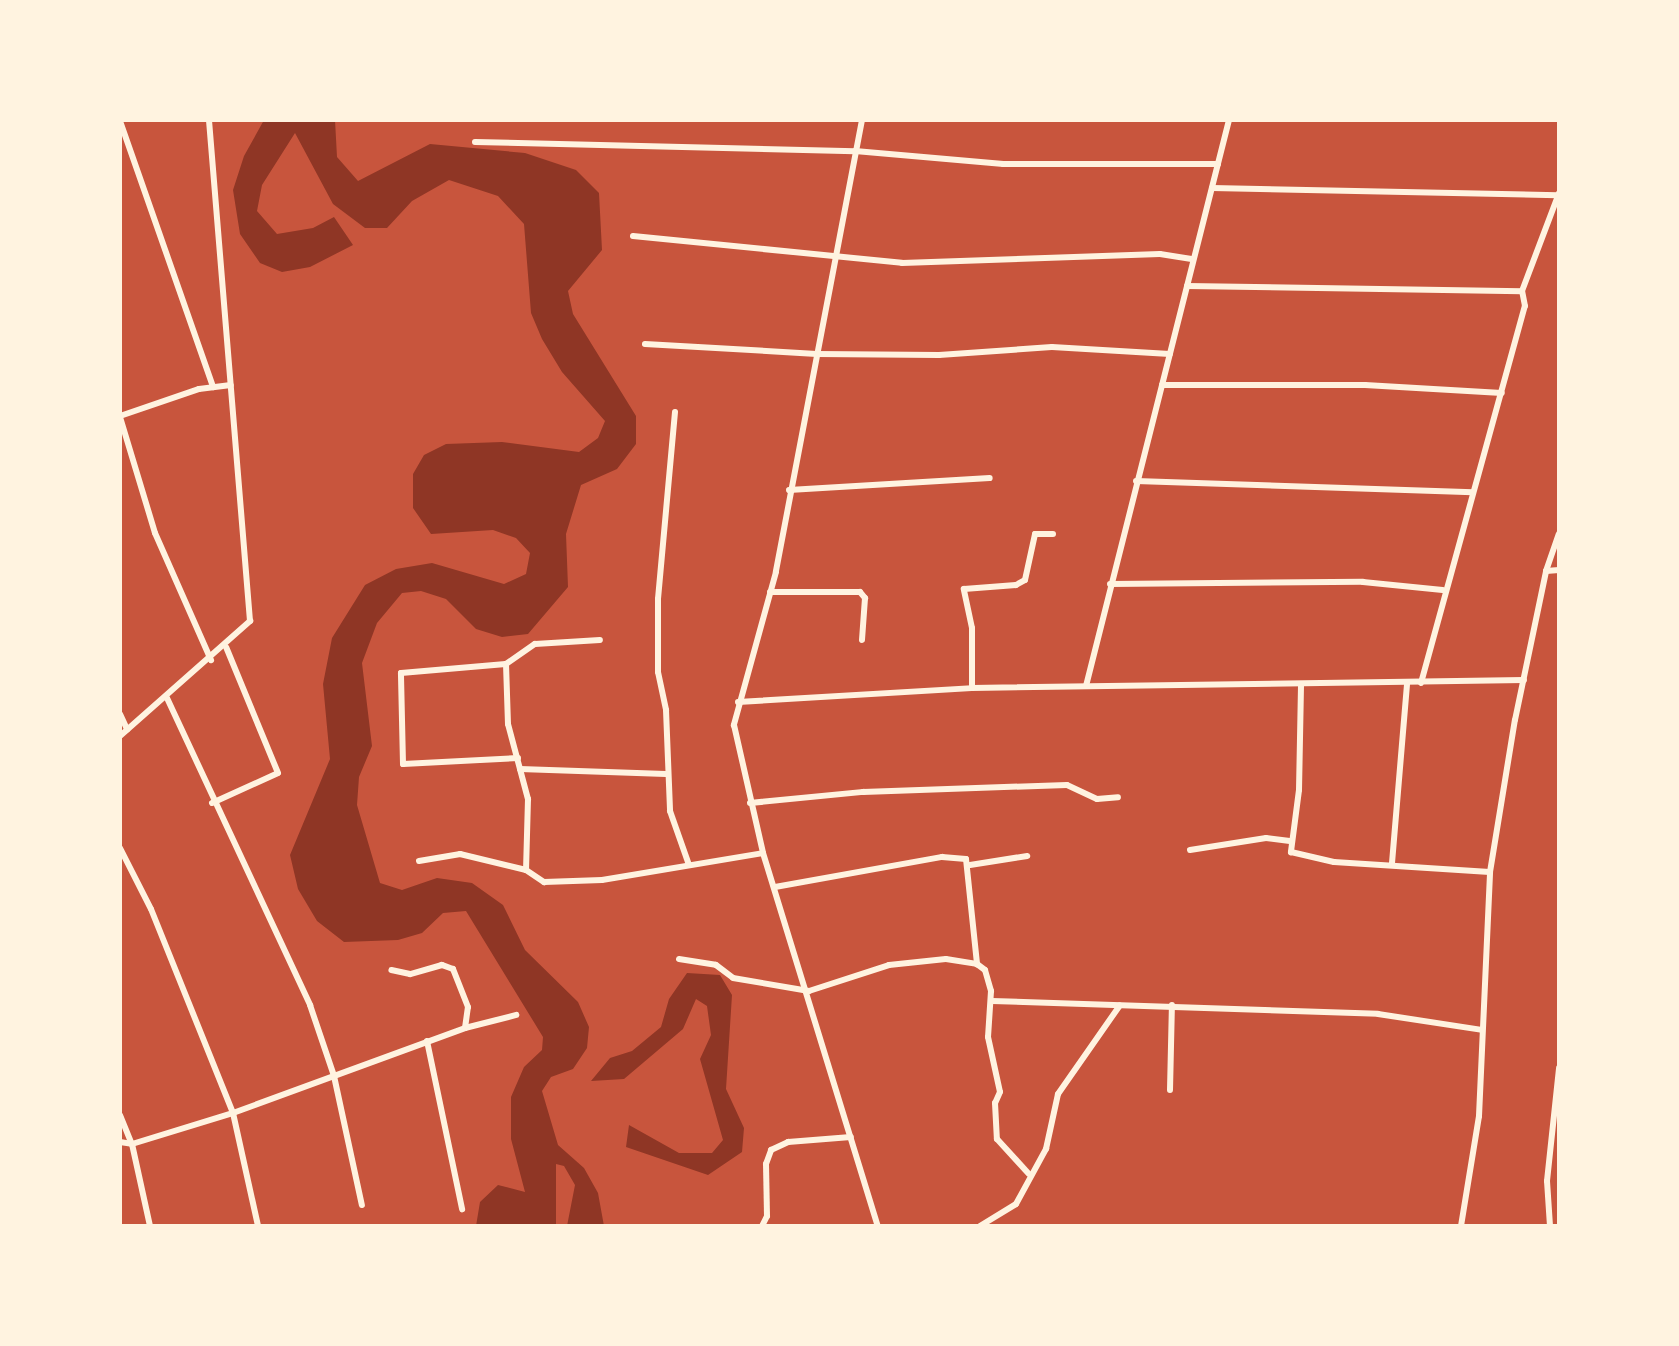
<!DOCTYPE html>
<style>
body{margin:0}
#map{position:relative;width:1679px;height:1346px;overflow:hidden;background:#c8553d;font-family:"PT Sans Narrow",sans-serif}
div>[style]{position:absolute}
.water>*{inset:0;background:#8f3625}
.minor>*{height:6px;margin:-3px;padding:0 3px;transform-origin:3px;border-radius:3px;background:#fff3e0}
span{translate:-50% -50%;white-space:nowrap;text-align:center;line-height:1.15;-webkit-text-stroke:6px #fff3e0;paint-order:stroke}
.frame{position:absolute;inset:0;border:122px solid #fff3e0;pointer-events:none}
</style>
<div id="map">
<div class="water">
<div style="clip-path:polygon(264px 120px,335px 120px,337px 157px,358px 181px,430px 144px,525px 153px,576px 170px,599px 193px,602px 250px,568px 291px,573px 314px,636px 416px,636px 444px,617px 469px,581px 485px,566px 534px,568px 587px,528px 634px,502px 637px,476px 629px,446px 599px,421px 591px,402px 593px,377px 623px,362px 663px,372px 746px,359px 777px,357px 805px,380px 883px,402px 890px,437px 878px,472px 883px,503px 905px,525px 950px,578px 1002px,589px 1027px,587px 1048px,573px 1069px,551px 1077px,542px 1091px,558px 1145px,584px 1168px,598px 1193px,604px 1226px,567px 1226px,575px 1185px,564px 1166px,556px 1164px,556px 1226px,476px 1226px,480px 1202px,498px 1185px,525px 1192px,511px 1139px,511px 1097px,524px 1067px,542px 1050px,543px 1037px,466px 911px,443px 913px,422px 933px,398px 940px,344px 942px,317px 921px,298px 889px,290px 855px,330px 759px,323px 684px,332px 638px,365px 585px,396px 569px,432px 563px,504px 584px,526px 574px,530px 553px,516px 538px,493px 530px,431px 534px,413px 508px,413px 474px,424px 455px,446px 444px,502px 442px,579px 452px,598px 438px,605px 421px,562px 372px,542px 339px,531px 313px,524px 224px,498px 196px,449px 180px,412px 201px,387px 228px,365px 228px,333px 204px,295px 133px,262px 185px,257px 211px,277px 234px,313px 228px,334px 217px,353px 245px,310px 267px,282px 272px,260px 263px,240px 234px,233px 190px,244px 156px)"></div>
<div style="clip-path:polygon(687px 973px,720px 975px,732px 995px,726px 1089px,744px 1128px,742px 1152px,708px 1175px,626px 1147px,629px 1125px,679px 1153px,712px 1153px,723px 1140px,700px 1059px,711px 1035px,707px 1006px,696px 999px,683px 1029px,624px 1079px,591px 1081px,610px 1058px,632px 1051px,661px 1027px,669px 999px)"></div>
</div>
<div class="minor">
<div style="left:862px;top:120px;width:460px;rotate:100.8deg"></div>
<div style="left:776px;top:572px;width:159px;rotate:105.4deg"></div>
<div style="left:734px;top:725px;width:131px;rotate:77.2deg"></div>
<div style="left:763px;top:853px;width:390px;rotate:72.9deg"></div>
<div style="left:120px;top:121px;width:282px;rotate:70.7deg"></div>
<div style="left:475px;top:142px;width:380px;rotate:1.4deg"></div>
<div style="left:855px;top:151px;width:149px;rotate:5deg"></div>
<div style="left:1003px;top:164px;width:215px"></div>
<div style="left:1212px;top:188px;width:346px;rotate:1.2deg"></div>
<div style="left:633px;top:236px;width:270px;rotate:5.7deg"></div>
<div style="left:902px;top:263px;width:258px;rotate:-2deg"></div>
<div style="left:1160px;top:254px;width:32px;rotate:9deg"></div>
<div style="left:1187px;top:286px;width:335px;rotate:0.9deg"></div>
<div style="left:645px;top:344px;width:172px;rotate:3.3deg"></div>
<div style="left:817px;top:354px;width:122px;rotate:0.5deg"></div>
<div style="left:939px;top:355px;width:113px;rotate:-4deg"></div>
<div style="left:1052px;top:347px;width:118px;rotate:3.4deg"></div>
<div style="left:1162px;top:385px;width:203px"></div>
<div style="left:1365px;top:385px;width:137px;rotate:3.3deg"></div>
<div style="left:675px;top:412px;width:188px;rotate:95.2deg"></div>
<div style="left:658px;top:599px;width:73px;rotate:90deg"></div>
<div style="left:658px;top:672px;width:39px;rotate:78deg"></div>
<div style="left:666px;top:710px;width:101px;rotate:87.7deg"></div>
<div style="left:670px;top:811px;width:57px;rotate:70.6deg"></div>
<div style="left:120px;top:416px;width:83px;rotate:-18.9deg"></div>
<div style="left:199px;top:389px;width:32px;rotate:-7deg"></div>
<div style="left:120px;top:417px;width:121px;rotate:73.2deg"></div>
<div style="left:155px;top:533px;width:139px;rotate:66.2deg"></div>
<div style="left:1136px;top:481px;width:337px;rotate:1.9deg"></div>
<div style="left:789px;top:490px;width:201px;rotate:-3.4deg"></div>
<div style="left:1546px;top:571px;width:13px;rotate:-4deg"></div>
<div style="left:1110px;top:584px;width:253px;rotate:-0.5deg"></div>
<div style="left:1363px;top:582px;width:80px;rotate:5.7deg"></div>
<div style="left:770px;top:592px;width:90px"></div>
<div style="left:860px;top:592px;width:8px;rotate:50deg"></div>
<div style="left:865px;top:598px;width:42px;rotate:94.1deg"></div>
<div style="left:506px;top:664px;width:60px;rotate:88.1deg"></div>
<div style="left:508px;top:724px;width:78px;rotate:75.1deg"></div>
<div style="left:528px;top:799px;width:71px;rotate:91.6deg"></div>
<div style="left:1421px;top:683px;width:391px;rotate:-74.6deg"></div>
<div style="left:1525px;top:306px;width:15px;rotate:-101deg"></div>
<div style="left:1522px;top:291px;width:105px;rotate:-69.3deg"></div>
<div style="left:1086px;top:686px;width:584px;rotate:-75.82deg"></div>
<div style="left:1301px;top:686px;width:104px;rotate:91.1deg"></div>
<div style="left:1299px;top:790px;width:63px;rotate:97.4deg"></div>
<div style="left:1291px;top:852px;width:44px;rotate:13.1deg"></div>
<div style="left:1334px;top:862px;width:156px;rotate:3.7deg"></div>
<div style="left:972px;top:688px;width:60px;rotate:-90deg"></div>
<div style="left:972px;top:628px;width:40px;rotate:-102deg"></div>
<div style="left:964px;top:589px;width:52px;rotate:-4.4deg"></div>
<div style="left:1016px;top:585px;width:10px;rotate:-29deg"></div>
<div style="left:1025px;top:580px;width:47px;rotate:-77.7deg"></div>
<div style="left:1035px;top:534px;width:18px"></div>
<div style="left:167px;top:698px;width:339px;rotate:65deg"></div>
<div style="left:310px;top:1005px;width:75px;rotate:71.3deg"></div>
<div style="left:334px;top:1076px;width:132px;rotate:77.8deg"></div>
<div style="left:738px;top:702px;width:234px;rotate:-3.4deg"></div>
<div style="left:972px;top:688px;width:552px;rotate:-0.83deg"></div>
<div style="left:120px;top:714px;width:17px;rotate:65deg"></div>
<div style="left:120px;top:736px;width:174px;rotate:-41.5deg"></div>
<div style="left:250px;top:621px;width:503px;rotate:-94.68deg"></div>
<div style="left:518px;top:758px;width:115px;rotate:177deg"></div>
<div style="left:403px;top:764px;width:91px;rotate:-91.3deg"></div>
<div style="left:401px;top:673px;width:105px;rotate:-4.9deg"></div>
<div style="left:506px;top:664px;width:35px;rotate:-35deg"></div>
<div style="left:535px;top:644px;width:65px;rotate:-3.5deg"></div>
<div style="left:520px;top:769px;width:146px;rotate:2deg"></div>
<div style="left:212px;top:803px;width:72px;rotate:-24.4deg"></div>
<div style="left:278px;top:773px;width:136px;rotate:-112.4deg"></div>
<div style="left:750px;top:803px;width:114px;rotate:-5.6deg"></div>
<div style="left:863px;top:792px;width:204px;rotate:-2deg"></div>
<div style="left:1067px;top:785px;width:33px;rotate:25deg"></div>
<div style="left:1097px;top:799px;width:21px;rotate:-5deg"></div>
<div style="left:120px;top:848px;width:68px;rotate:63.1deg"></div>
<div style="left:151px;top:909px;width:220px;rotate:68.1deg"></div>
<div style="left:233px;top:1113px;width:247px;rotate:-20.1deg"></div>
<div style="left:465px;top:1028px;width:21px;rotate:-82deg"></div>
<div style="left:468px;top:1007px;width:41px;rotate:-111.5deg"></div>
<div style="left:453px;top:969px;width:12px;rotate:-160deg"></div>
<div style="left:442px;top:965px;width:33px;rotate:164deg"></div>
<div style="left:410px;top:974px;width:19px;rotate:-168deg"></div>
<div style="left:1190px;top:850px;width:77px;rotate:-9deg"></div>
<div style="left:1266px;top:838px;width:24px;rotate:7deg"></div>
<div style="left:419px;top:861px;width:42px;rotate:-9.7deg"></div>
<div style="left:460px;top:854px;width:68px;rotate:13.6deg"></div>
<div style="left:526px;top:870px;width:22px;rotate:34deg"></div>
<div style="left:544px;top:882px;width:58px;rotate:-2deg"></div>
<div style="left:602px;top:880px;width:163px;rotate:-9.5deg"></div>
<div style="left:1392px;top:863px;width:181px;rotate:-85.2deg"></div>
<div style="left:970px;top:865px;width:58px;rotate:-9deg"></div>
<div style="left:775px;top:887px;width:170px;rotate:-10.2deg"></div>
<div style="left:942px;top:857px;width:24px;rotate:5deg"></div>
<div style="left:966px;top:859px;width:106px;rotate:84deg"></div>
<div style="left:679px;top:959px;width:37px;rotate:9deg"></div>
<div style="left:716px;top:965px;width:21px;rotate:37deg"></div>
<div style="left:733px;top:978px;width:77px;rotate:9.7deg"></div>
<div style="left:809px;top:991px;width:84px;rotate:-18deg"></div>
<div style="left:889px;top:965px;width:57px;rotate:-6deg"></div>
<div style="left:946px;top:959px;width:31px;rotate:9deg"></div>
<div style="left:977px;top:964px;width:10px;rotate:37deg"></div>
<div style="left:985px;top:970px;width:22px;rotate:74deg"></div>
<div style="left:991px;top:991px;width:46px;rotate:93.7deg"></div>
<div style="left:988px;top:1037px;width:56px;rotate:77.7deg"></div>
<div style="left:1000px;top:1092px;width:12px;rotate:114deg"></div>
<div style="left:995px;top:1103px;width:36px;rotate:87deg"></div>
<div style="left:997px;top:1139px;width:47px;rotate:47.6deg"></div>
<div style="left:992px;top:1001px;width:386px;rotate:1.9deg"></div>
<div style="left:1378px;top:1014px;width:105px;rotate:8.7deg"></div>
<div style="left:465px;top:1028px;width:53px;rotate:-14.3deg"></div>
<div style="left:427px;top:1041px;width:172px;rotate:78.2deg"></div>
<div style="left:1170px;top:1090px;width:85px;rotate:-88.7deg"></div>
<div style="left:120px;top:1115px;width:31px;rotate:68deg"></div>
<div style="left:132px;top:1144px;width:84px;rotate:77.6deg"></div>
<div style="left:120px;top:1142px;width:12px;rotate:9deg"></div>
<div style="left:132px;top:1144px;width:106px;rotate:-17.1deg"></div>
<div style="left:233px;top:1113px;width:116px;rotate:77.5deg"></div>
<div style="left:762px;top:1226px;width:11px;rotate:-63deg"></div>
<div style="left:767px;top:1216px;width:52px;rotate:-91.1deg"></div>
<div style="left:766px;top:1164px;width:15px;rotate:-70deg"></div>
<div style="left:771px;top:1150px;width:19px;rotate:-25deg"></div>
<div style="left:788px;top:1142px;width:63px;rotate:-4.5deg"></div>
<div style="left:980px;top:1226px;width:42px;rotate:-31.4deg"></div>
<div style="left:1016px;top:1204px;width:63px;rotate:-61.4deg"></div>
<div style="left:1046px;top:1149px;width:56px;rotate:-77.7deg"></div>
<div style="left:1058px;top:1094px;width:108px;rotate:-55.1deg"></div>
<div style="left:1461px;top:1226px;width:111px;rotate:-80.7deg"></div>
<div style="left:1479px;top:1116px;width:244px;rotate:-87.4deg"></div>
<div style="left:1490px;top:872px;width:154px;rotate:-80.7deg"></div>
<div style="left:1515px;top:720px;width:152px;rotate:-78.2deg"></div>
<div style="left:1546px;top:571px;width:39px;rotate:-71deg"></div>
<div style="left:1550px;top:1226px;width:45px;rotate:-93.8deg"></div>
<div style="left:1547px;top:1181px;width:114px;rotate:-83.9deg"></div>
</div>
<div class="frame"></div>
</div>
